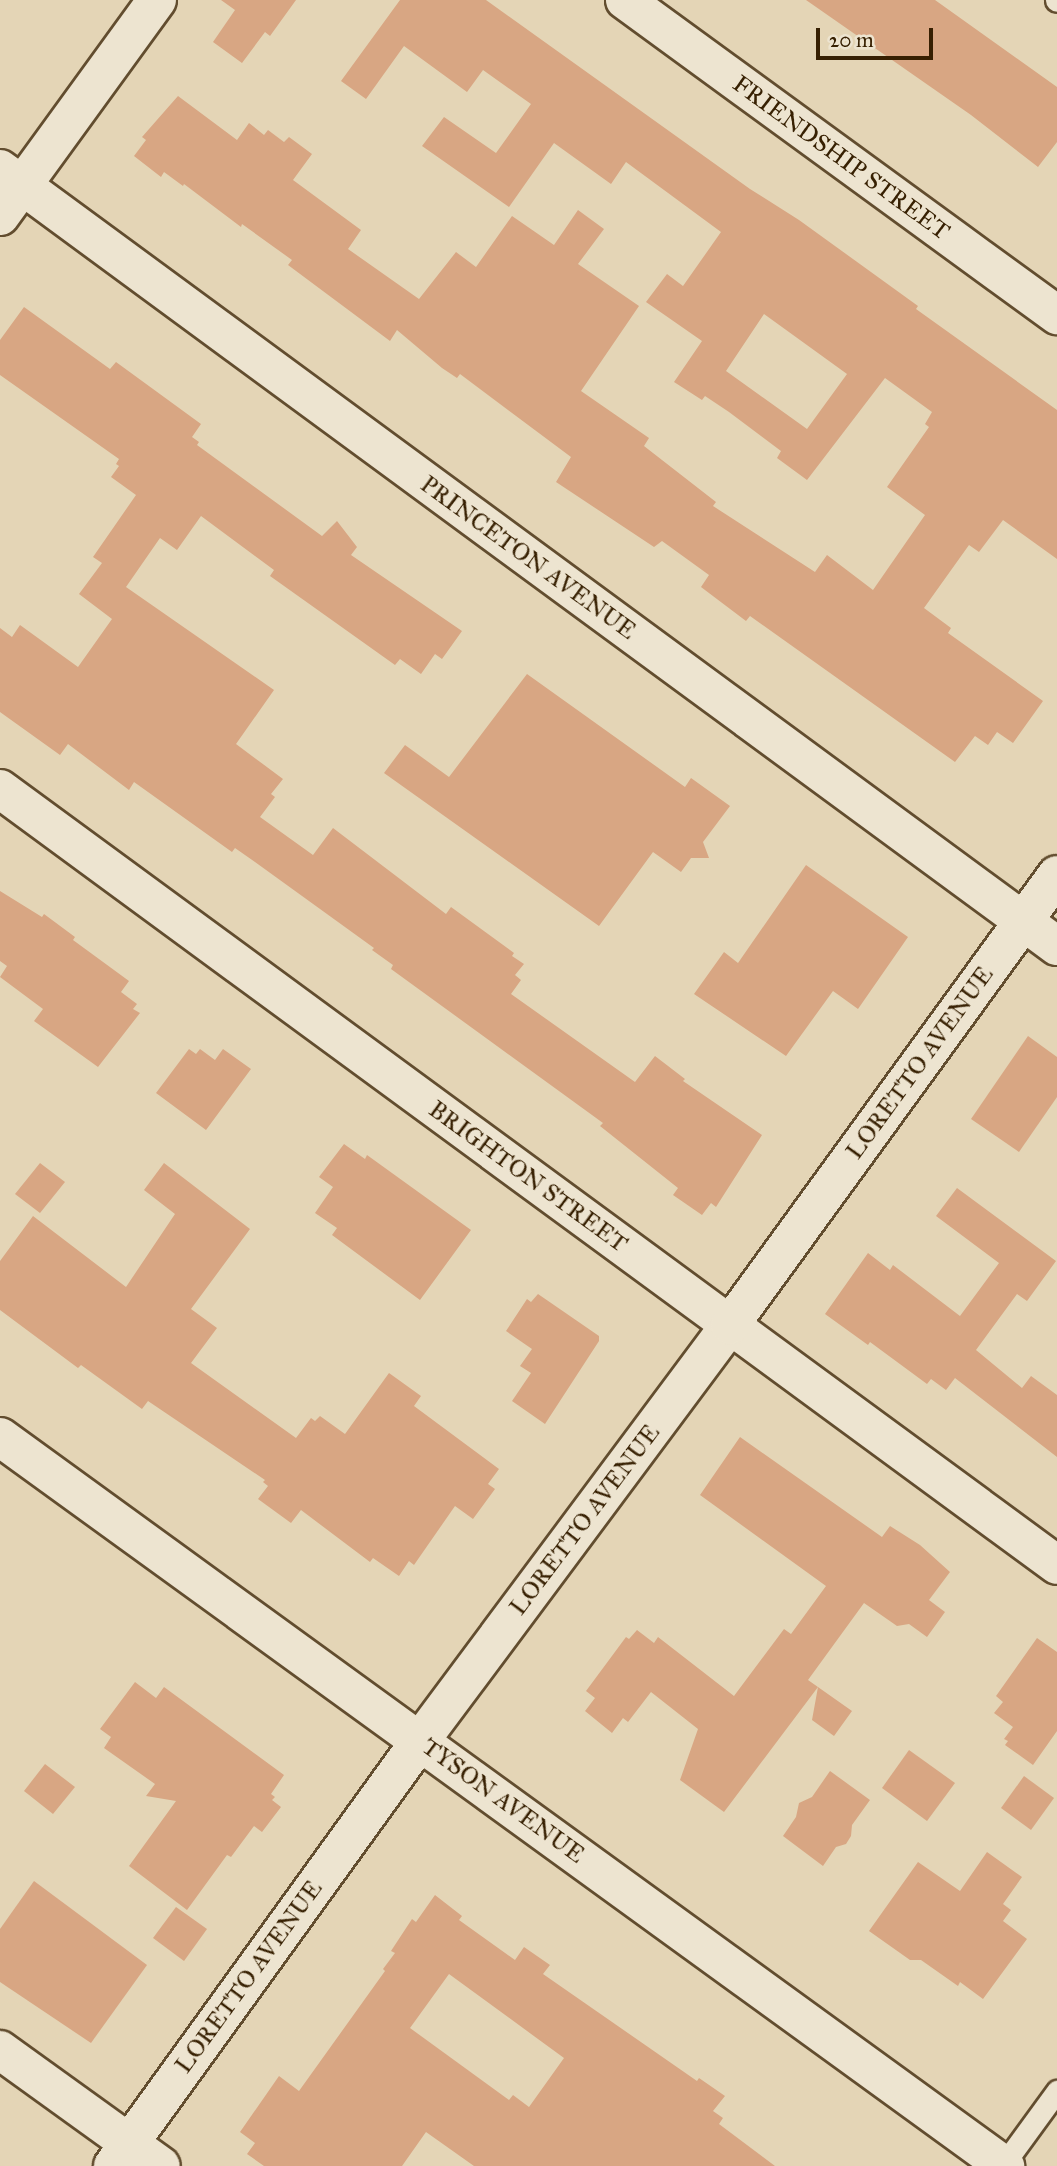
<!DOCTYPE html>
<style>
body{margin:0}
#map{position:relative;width:1057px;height:2166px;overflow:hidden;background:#e4d5b6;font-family:"IM FELL Great Primer",serif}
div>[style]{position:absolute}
.building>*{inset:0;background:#d8a683}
.roads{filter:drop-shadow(2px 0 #624d2f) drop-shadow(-2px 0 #624d2f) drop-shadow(0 2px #624d2f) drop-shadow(0 -2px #624d2f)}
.lane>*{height:21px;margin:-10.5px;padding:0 10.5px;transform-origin:10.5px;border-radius:10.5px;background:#ede4d0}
.street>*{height:38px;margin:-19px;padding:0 19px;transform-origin:19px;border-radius:19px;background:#ede4d0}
.secondary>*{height:38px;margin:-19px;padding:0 19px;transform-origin:19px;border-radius:19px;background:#ede4d0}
span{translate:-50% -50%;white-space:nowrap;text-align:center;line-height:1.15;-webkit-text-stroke:5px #ede4d0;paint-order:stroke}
.street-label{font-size:24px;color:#372002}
.scale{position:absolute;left:816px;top:28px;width:117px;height:32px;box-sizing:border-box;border:4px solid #372002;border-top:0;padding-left:9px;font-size:21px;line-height:24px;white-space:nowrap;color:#372002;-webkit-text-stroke:5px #ede4d0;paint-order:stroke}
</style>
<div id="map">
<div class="building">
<div style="clip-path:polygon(221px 0,296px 0,270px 36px,265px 32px,242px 63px,213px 42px,235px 10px)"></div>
<div style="clip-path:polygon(evenodd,400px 0,486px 0,750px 189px,799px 220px,918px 306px,916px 309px,1057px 410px,1057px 559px,1003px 520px,979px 552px,969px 545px,924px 608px,951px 628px,948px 633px,1043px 701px,1013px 743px,997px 732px,988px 745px,975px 736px,955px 762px,750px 616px,746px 621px,701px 587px,709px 575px,662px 541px,654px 547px,556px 482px,571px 457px,460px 374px,457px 378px,442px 368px,397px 330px,390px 341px,288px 265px,292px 260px,242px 224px,241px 227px,184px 184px,183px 186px,164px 172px,161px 177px,134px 156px,146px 140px,142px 137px,178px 96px,237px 140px,249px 123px,264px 135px,268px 130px,284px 142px,289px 137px,312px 154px,293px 180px,361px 230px,348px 249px,419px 299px,456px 252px,476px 267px,512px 216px,554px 245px,578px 210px,604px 229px,578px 264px,639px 306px,581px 391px,649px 438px,644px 446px,716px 502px,713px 506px,815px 572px,827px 555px,873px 590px,925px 515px,887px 487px,929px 427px,925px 424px,932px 412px,885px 378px,807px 480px,777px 458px,781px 451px,729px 412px,705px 396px,702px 400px,674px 382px,702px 341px,646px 302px,667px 274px,683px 286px,721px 232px,626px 162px,611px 184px,554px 143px,509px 207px,422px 146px,444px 117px,496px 153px,531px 104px,483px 70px,467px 92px,404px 46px,366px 99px,341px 81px,400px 0,764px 314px,847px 374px,807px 429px,726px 371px,764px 314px)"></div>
<div style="clip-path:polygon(806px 0,935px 0,1057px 87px,1057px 142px,1038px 167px,971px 115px)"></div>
<div style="clip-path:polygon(24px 307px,110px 369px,116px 362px,201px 424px,192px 437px,199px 442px,197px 445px,322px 536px,337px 521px,357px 547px,351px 555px,462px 631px,442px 659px,435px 654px,421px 674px,400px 659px,395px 665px,270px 576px,274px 570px,201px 516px,177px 550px,160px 538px,126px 587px,274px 690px,236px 744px,283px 779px,271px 794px,275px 797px,260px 817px,313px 855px,333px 828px,446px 914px,451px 907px,514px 953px,512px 956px,524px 964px,515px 975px,521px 980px,511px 994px,635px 1082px,655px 1056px,685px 1079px,683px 1081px,762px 1135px,716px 1207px,711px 1203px,702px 1215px,673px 1195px,678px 1188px,600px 1126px,603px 1123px,391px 969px,393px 965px,372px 950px,374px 948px,255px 862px,235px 848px,232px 852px,134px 782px,129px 790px,68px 744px,60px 755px,0 712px,0 628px,12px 637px,20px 625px,78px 667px,112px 619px,79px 594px,102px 563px,93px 557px,136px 495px,111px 477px,119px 466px,116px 464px,119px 459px,0 375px,0 340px)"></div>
<div style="clip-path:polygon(527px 674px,685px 787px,691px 778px,730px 806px,703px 842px,709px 858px,691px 858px,681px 872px,653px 852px,599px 926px,384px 773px,405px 745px,449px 777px)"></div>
<div style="clip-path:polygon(806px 865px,908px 937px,858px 1009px,833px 991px,786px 1056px,694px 994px,724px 952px,738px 963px)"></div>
<div style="clip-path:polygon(0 891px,42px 917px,44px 914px,75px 937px,73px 940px,129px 981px,121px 992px,137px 1004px,133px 1009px,140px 1013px,98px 1067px,34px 1021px,43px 1009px,0 977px,7px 966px,0 961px)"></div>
<div style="clip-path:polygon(1028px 1036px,1057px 1057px,1057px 1097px,1019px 1152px,971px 1119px)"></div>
<div style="clip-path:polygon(189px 1049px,196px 1054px,200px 1049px,215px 1060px,223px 1049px,251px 1069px,206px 1130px,156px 1093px)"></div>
<div style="clip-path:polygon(344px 1144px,365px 1159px,367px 1155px,471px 1230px,420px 1300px,332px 1235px,337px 1228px,315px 1213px,333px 1187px,319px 1177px)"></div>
<div style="clip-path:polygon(40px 1163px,65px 1182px,40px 1213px,15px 1194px)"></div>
<div style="clip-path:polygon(164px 1163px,250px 1229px,191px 1309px,217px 1328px,191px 1363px,296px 1438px,311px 1418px,315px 1421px,320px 1416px,345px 1434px,389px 1373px,421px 1396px,414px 1406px,499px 1469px,488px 1484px,495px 1489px,473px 1519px,455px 1506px,414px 1565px,409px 1561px,399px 1576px,373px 1558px,370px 1562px,301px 1510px,291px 1523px,258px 1499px,268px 1486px,263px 1482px,265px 1480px,148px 1401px,142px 1409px,81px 1365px,78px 1368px,0 1310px,0 1261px,33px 1216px,126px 1287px,175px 1214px,144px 1190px)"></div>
<div style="clip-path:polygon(957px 1188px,1056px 1261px,1027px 1301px,1017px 1294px,976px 1350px,1022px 1388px,1031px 1376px,1057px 1395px,1057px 1457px,955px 1378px,946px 1390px,931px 1379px,927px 1384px,870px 1342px,868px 1345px,825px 1314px,868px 1253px,890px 1270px,893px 1265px,960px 1316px,999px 1263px,936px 1216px)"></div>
<div style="clip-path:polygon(538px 1294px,599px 1336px,599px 1341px,545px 1424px,512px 1401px,531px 1373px,520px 1366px,532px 1349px,506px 1331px,527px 1299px,531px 1302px)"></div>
<div style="clip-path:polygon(740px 1437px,882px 1537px,890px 1526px,920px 1545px,950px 1572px,929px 1600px,945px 1612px,927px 1637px,909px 1624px,897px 1626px,864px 1603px,808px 1680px,852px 1711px,834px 1736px,812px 1720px,818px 1687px,724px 1812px,680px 1780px,698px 1729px,651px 1692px,628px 1722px,623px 1718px,612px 1733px,585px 1711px,595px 1698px,586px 1691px,626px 1637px,629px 1639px,637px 1630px,654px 1643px,658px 1637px,734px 1696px,784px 1629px,791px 1634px,826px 1586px,700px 1495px)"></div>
<div style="clip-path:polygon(1037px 1638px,1057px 1652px,1057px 1731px,1033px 1765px,1005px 1745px,1008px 1741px,1004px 1739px,1013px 1727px,994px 1713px,1003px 1702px,996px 1696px)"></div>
<div style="clip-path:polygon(135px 1682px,156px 1698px,164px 1687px,284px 1775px,271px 1794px,275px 1797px,272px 1800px,281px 1807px,262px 1832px,254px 1826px,231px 1857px,227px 1855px,187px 1910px,129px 1866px,176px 1801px,146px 1796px,155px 1784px,104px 1748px,111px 1737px,100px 1729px)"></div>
<div style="clip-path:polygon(909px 1750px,955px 1783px,927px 1821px,882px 1788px)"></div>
<div style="clip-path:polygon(45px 1764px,75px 1787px,53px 1814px,24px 1791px)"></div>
<div style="clip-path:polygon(830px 1771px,870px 1800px,852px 1825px,851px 1836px,846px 1844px,836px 1847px,823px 1866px,783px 1836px,796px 1817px,799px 1803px,812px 1797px)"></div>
<div style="clip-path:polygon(1024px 1776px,1054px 1798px,1031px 1830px,1001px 1808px)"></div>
<div style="clip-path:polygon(987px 1852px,1022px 1877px,1003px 1904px,1011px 1910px,1003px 1921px,1027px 1939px,983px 1999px,960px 1982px,958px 1986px,921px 1960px,910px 1960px,869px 1931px,918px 1862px,960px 1891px)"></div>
<div style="clip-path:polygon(34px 1881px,147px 1965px,91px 2043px,0 1982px,0 1929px)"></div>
<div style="clip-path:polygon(evenodd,435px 1895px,462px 1916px,459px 1920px,515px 1960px,524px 1947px,550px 1965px,543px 1974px,697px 2081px,699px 2078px,725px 2096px,713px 2111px,723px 2118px,719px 2124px,775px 2166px,474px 2166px,426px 2132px,402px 2166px,264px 2166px,247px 2154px,255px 2143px,240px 2132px,279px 2076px,299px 2091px,385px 1971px,383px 1969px,395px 1953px,391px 1951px,412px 1919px,416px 1922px,435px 1895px,449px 1974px,564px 2058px,529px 2107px,513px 2095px,509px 2100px,410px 2028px,449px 1974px)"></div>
<div style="clip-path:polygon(176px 1907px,207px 1929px,184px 1961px,153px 1938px)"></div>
</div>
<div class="roads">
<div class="lane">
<div style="left:1056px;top:0;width:1px;rotate:45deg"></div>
<div style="left:1003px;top:2165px;width:92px;rotate:-53.9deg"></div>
</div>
<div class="street">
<div style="left:625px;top:0;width:535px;rotate:36.1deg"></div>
<div style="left:0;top:169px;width:1312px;rotate:36.32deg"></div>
<div style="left:0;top:216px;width:267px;rotate:-54deg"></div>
<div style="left:0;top:789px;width:1311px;rotate:36.28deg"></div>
<div style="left:0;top:2050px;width:198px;rotate:35.8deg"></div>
<div style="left:113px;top:2166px;width:524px;rotate:-54.16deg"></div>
<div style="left:420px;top:1741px;width:519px;rotate:-53.31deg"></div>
<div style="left:730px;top:1325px;width:556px;rotate:-54deg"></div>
</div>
<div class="secondary">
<div style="left:0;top:1437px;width:1242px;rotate:35.96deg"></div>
</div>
</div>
<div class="street-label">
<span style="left:841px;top:158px;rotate:36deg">FRIENDSHIP STREET</span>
<span style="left:528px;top:558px;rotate:36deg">PRINCETON AVENUE</span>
<span style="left:920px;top:1063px;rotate:-54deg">LORETTO AVENUE</span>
<span style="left:528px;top:1177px;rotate:36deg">BRIGHTON STREET</span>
<span style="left:585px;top:1520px;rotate:-53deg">LORETTO AVENUE</span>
<span style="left:503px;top:1801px;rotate:36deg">TYSON AVENUE</span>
<span style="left:249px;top:1977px;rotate:-54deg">LORETTO AVENUE</span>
</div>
<div class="scale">20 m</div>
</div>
